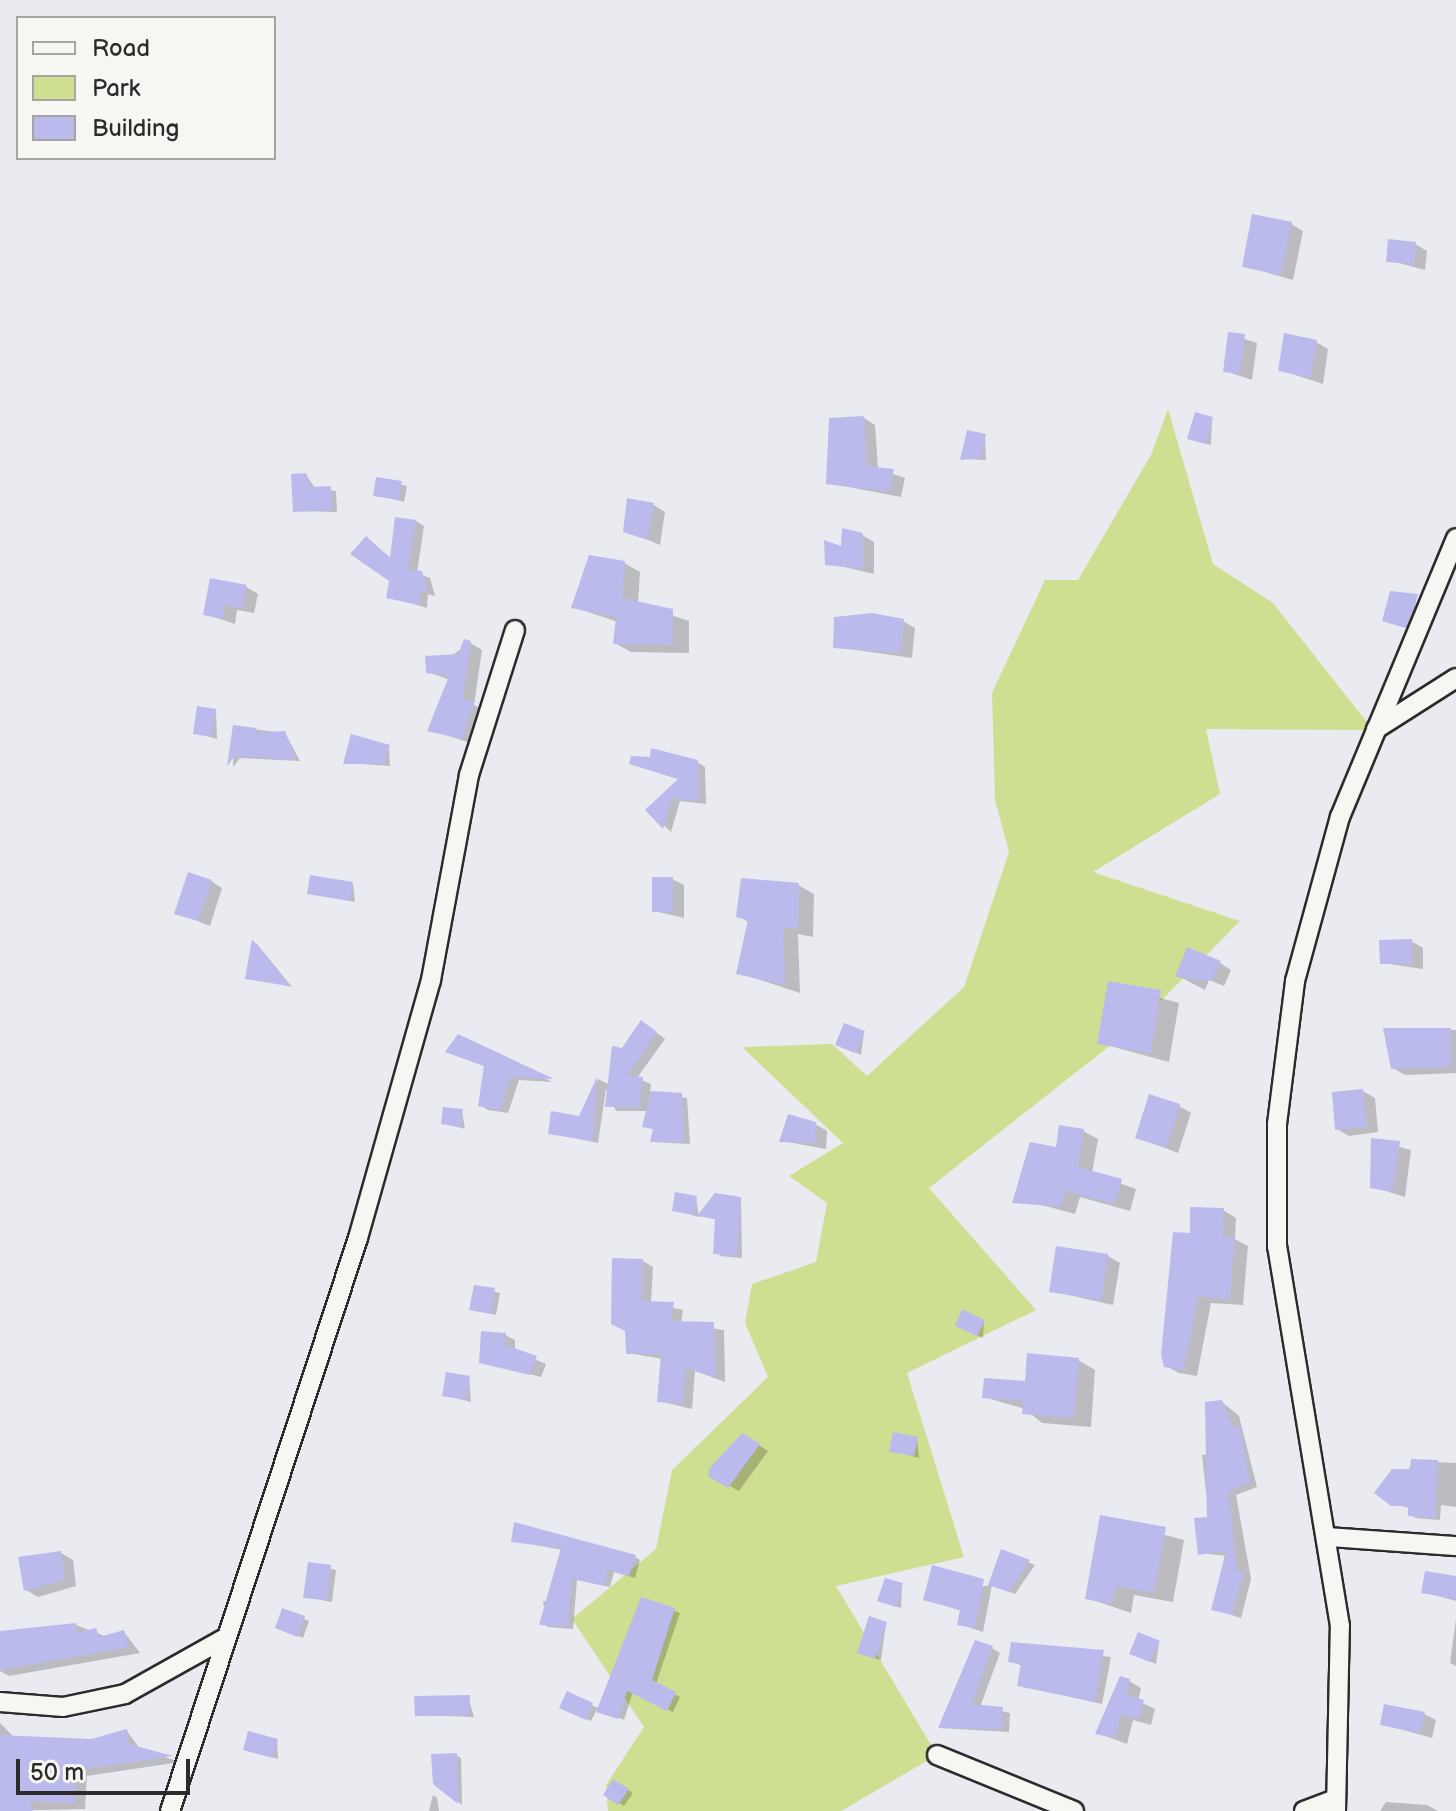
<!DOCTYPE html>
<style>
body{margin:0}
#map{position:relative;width:1456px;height:1811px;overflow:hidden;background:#eaeaf1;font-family:"Balsamiq Sans",sans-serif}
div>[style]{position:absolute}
.green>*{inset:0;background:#cfdf92}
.shadow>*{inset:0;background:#0003}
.building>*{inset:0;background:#bbbaec}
.roads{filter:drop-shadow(2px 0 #2b2b2b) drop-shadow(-2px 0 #2b2b2b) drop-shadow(0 2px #2b2b2b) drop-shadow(0 -2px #2b2b2b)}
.minor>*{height:18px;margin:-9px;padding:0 9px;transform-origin:9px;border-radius:9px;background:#f6f6f2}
span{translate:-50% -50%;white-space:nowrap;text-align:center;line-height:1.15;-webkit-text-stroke:8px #f6f6f2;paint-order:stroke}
.legend{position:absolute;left:16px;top:16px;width:260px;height:144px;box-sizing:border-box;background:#f6f6f2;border:2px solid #a5a5a2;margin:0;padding:10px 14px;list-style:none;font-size:24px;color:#2b2b2b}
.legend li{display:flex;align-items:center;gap:16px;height:40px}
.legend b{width:40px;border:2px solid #a5a5a2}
.scale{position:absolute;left:16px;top:1759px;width:174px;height:36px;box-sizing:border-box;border:4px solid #2b2b2b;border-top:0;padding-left:10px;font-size:24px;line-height:28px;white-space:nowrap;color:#2b2b2b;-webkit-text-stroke:6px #f6f6f2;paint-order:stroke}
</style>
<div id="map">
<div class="green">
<div style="clip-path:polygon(1168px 409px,1213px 564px,1273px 603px,1373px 730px,1206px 729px,1220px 794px,1093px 872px,1240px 921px,1140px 1022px,929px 1188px,1036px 1310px,907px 1373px,964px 1557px,836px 1586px,937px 1755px,841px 1811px,608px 1811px,606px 1785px,644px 1727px,572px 1619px,656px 1549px,672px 1470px,768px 1377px,745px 1323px,752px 1284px,816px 1262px,827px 1203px,789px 1176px,843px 1143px,742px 1047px,832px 1044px,867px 1076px,964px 987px,1009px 852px,995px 800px,992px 693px,1045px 580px,1078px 580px,1151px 455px)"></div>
</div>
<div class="shadow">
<div style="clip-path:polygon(1291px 224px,1303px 231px,1293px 280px,1244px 266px)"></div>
<div style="clip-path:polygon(1415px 244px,1427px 251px,1425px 270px,1388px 260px)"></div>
<div style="clip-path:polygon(1229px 334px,1257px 343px,1252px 380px,1225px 371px)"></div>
<div style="clip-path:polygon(1316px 342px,1328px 349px,1323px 384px,1280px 370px)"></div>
<div style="clip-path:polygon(864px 418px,875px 425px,878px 469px,905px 478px,901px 497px,828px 483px)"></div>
<div style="clip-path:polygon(1212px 419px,1211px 445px,1195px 441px)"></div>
<div style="clip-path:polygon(985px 436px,986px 460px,962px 459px)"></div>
<div style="clip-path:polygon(306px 475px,316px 489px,336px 491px,337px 512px,295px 511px)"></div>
<div style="clip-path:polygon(378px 479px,407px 486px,404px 502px,375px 494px)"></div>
<div style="clip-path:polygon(654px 505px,665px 512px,660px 545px,625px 530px)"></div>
<div style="clip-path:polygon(416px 521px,424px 526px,417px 573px,430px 578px,435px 596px,428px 594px,427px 608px,388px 596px,391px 581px,367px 539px,392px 559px)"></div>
<div style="clip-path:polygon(862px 535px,874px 542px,874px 574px,827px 563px)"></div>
<div style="clip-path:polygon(624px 563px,640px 572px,638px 604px,689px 621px,689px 653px,631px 652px,615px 643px,618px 622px,573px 607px)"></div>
<div style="clip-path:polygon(246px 587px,258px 594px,254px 613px,237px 610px,235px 624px,205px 614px)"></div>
<div style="clip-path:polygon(1417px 596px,1411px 629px,1389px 623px)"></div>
<div style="clip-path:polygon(903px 621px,915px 628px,912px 658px,835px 647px)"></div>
<div style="clip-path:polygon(470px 643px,482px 650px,474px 705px,485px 711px,474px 744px,430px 730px,450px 680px,428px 672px)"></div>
<div style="clip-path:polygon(216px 711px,217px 739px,195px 733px)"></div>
<div style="clip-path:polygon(235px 727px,285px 733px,300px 761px,240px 758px,233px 767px)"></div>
<div style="clip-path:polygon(389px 747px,390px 766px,346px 763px)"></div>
<div style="clip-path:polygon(697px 762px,705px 767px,706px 804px,680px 801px,671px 832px,648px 810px,680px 780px,632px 763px)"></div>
<div style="clip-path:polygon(672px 879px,684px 885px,684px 918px,654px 911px)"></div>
<div style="clip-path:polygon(211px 881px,222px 888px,210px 926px,177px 913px)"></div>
<div style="clip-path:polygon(353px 884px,355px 902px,310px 893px)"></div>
<div style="clip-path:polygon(798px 885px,814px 894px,813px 937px,798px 934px,800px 993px,739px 973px,750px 923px,738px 916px)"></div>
<div style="clip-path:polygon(1411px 941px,1423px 948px,1423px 969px,1382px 963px)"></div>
<div style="clip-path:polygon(253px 942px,257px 944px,292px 987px,248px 978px)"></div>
<div style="clip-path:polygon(1220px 963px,1231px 970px,1224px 986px,1209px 980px,1205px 990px,1178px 976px)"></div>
<div style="clip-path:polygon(1109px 984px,1179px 1003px,1169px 1062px,1099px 1043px)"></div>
<div style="clip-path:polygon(650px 1028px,665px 1039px,637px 1078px,651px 1084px,650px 1092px,687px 1098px,690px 1144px,652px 1142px,655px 1130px,644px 1126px,648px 1111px,616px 1111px,606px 1089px,598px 1143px,550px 1133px,580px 1118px,598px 1079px,610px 1085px,623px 1050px)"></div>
<div style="clip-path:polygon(1385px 1030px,1456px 1030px,1456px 1073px,1405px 1075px,1393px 1068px)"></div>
<div style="clip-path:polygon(864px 1033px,861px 1055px,842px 1047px)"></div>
<div style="clip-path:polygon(459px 1037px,552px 1082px,519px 1080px,508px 1113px,488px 1110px,480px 1105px,486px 1067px,448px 1052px)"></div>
<div style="clip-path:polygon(1363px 1091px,1375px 1098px,1378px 1132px,1349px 1136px,1337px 1129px)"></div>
<div style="clip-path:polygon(1179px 1106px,1191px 1113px,1178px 1153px,1137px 1137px)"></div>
<div style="clip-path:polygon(462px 1111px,465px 1129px,443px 1123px)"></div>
<div style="clip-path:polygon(815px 1124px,827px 1131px,826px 1149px,782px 1141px)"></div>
<div style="clip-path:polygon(1083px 1131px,1098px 1139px,1092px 1173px,1136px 1189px,1130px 1211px,1080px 1197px,1075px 1214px,1016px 1198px)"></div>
<div style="clip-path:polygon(1373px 1140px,1411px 1150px,1405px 1197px,1373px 1187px)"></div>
<div style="clip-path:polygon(696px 1198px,699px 1217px,674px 1210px)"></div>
<div style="clip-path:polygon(741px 1199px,742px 1258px,720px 1256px,717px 1220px,700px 1215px)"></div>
<div style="clip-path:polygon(1223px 1210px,1236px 1218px,1235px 1239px,1248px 1246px,1243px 1305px,1211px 1303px,1197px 1376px,1179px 1373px,1166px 1366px,1192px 1236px)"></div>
<div style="clip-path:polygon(1108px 1256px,1120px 1263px,1113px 1305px,1051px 1291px)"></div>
<div style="clip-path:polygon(643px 1261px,653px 1267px,651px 1303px,683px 1310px,681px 1324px,724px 1330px,725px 1382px,695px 1371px,692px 1409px,659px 1401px,663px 1359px,628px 1353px)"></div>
<div style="clip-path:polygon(475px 1287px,500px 1293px,496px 1315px,472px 1309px)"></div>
<div style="clip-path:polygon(984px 1321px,983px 1338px,962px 1328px)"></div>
<div style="clip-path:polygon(505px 1335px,515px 1340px,515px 1351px,546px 1364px,541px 1377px,481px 1362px)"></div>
<div style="clip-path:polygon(1078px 1360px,1095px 1370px,1091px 1427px,1042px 1423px,1025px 1409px,984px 1397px)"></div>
<div style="clip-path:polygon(469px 1378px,471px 1402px,444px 1395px)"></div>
<div style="clip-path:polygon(1222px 1402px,1239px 1416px,1257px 1487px,1236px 1495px,1251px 1579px,1241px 1618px,1213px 1609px,1227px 1556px,1200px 1553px,1209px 1518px,1202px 1455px,1213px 1454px)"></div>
<div style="clip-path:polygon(743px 1435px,768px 1451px,739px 1491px,708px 1474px)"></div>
<div style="clip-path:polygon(917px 1438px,919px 1458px,891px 1450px)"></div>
<div style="clip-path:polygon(1413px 1461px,1456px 1463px,1456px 1507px,1441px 1505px,1440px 1520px,1415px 1518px,1410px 1508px,1392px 1504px)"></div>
<div style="clip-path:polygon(1102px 1518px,1184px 1540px,1173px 1602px,1134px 1595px,1131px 1613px,1087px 1598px)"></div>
<div style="clip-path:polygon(513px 1541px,635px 1557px,640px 1560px,635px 1578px,614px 1572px,610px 1587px,577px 1580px,573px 1629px,547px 1627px,543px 1601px,553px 1602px,563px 1550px)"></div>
<div style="clip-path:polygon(1002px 1552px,1035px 1565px,1015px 1594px,992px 1585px,983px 1632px,959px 1624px,962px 1611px,925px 1599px,990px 1585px)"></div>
<div style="clip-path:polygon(61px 1553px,73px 1560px,76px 1586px,38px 1597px,26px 1590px)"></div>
<div style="clip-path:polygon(309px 1564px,336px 1570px,332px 1602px,305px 1597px)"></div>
<div style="clip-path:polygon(1456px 1578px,1456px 1601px,1424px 1592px)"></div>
<div style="clip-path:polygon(902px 1585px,901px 1608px,885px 1603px)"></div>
<div style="clip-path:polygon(642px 1599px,680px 1613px,656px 1684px,680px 1697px,673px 1712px,633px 1692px,624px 1720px,597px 1709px,591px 1721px,567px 1710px,568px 1694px,600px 1709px)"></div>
<div style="clip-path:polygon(284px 1610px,309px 1621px,303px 1638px,282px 1630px)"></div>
<div style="clip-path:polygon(1456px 1619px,1456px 1666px,1450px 1663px)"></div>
<div style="clip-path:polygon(886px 1624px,881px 1660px,865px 1655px)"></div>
<div style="clip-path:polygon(76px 1625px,107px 1637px,124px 1632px,140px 1653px,9px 1676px,0 1671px,0 1633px)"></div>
<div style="clip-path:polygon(1159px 1643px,1156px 1664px,1137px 1656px)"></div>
<div style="clip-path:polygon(1012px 1644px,1111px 1657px,1102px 1704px,1019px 1685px,1022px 1666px,1010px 1661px)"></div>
<div style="clip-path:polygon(992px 1648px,1000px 1653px,980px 1707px,1010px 1713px,1009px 1732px,941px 1728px)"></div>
<div style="clip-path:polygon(1129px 1681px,1141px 1688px,1138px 1701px,1155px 1709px,1151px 1725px,1133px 1720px,1127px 1744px,1097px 1733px)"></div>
<div style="clip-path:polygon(469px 1700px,474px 1717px,417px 1715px)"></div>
<div style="clip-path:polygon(1424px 1714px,1436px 1720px,1432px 1738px,1382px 1724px)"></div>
<div style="clip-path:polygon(0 1723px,14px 1737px,91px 1741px,127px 1731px,140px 1749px,180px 1762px,87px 1776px,85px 1809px,0 1811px)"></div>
<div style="clip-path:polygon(277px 1741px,278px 1759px,245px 1749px)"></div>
<div style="clip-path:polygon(456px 1755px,461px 1758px,462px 1805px,434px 1783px)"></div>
<div style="clip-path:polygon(614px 1781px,633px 1793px,624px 1806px,606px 1794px)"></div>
<div style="clip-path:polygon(433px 1795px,437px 1798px,439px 1811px,429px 1811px)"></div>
<div style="clip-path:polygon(1386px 1802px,1427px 1805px,1438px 1811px,1380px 1811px)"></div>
</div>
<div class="building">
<div style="clip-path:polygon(1252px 214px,1292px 222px,1281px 275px,1242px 267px)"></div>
<div style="clip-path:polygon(1388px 239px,1416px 242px,1414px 264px,1386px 262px)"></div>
<div style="clip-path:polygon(1228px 332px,1245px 334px,1240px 374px,1223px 372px)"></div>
<div style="clip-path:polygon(1284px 333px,1317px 340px,1311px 378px,1278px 371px)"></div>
<div style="clip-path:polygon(1195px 412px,1213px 417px,1206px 444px,1187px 439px)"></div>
<div style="clip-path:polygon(864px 416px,867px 466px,894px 469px,889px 492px,826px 484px,829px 418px)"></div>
<div style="clip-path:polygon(967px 430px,986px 434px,981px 458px,960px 460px)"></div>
<div style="clip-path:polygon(306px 473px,312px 487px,331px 486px,333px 510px,293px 512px,291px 474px)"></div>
<div style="clip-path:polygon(376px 477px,402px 481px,399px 500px,373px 496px)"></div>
<div style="clip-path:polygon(627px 498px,654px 503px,648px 540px,623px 532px)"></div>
<div style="clip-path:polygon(395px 517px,416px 520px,408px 570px,422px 571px,428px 593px,420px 591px,419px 605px,386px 598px,389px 581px,350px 554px,366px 536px,390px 558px)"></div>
<div style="clip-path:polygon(842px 528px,863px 533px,863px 569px,825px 565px,824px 540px,841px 546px)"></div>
<div style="clip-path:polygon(589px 555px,625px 561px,622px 598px,673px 609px,673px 645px,613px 644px,616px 617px,571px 608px)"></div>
<div style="clip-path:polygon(210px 578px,247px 585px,242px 608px,225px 605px,223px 619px,203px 615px)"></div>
<div style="clip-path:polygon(1390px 591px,1418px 594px,1406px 628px,1382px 621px)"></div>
<div style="clip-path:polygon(872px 613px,904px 619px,901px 653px,833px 648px,834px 617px)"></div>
<div style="clip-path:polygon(464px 639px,471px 641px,463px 699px,474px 702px,462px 739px,427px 731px,449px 676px,426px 673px,425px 656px,458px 654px)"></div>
<div style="clip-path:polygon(197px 706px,216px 709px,212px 737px,193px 734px)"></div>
<div style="clip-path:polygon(233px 725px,257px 728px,253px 733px,285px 731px,296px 760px,235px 756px,227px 766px)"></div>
<div style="clip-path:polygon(351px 734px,390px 745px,384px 764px,343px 764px)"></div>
<div style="clip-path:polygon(651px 748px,698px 760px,699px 801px,672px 798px,663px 829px,645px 810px,678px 779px,629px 764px,631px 756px,650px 757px)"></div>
<div style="clip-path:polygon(188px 872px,212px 880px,198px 921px,174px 914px)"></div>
<div style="clip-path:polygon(310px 875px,353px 882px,350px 901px,307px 894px)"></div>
<div style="clip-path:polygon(652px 877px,673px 877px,673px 912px,652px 912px)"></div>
<div style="clip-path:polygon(741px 878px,799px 883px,798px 929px,783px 927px,785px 985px,736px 974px,748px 920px,736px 917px)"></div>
<div style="clip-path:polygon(252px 939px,290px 986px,245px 979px)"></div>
<div style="clip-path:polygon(1412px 939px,1412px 964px,1380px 964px,1379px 940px)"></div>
<div style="clip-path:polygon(1187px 947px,1221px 961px,1212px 981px,1175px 977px)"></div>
<div style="clip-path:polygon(1108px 981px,1161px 990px,1151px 1053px,1097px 1044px)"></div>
<div style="clip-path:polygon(641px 1020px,657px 1032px,628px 1075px,643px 1077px,640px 1107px,605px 1107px,612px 1046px,622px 1048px)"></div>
<div style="clip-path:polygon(844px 1023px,865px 1031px,855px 1053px,835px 1045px)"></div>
<div style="clip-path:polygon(1383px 1028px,1451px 1028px,1451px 1067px,1391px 1069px)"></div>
<div style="clip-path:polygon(458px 1034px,552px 1078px,551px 1079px,511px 1077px,500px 1110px,478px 1106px,484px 1066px,445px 1052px)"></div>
<div style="clip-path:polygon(597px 1077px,593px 1141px,548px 1134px,551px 1111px,579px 1116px)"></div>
<div style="clip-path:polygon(1363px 1089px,1367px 1127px,1335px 1130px,1332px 1092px)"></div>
<div style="clip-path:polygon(651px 1091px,682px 1093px,685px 1142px,650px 1142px,653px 1129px,642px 1127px)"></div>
<div style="clip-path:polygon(1149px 1094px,1180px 1104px,1166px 1148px,1135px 1138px)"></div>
<div style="clip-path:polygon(443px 1107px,463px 1109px,460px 1127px,441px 1124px)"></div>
<div style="clip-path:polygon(788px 1114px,816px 1122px,815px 1143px,779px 1142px)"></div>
<div style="clip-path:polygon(1059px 1125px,1084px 1129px,1078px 1167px,1122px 1179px,1115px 1204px,1066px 1191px,1061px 1207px,1012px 1203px,1030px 1142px,1056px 1147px)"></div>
<div style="clip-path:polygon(1371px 1138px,1400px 1141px,1393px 1192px,1370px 1188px)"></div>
<div style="clip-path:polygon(675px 1192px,697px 1196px,694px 1215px,672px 1211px)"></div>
<div style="clip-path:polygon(715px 1193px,741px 1197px,737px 1256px,713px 1254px,715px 1219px,697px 1216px)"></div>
<div style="clip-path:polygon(1190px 1207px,1224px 1208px,1223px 1236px,1235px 1237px,1230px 1299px,1198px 1296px,1184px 1370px,1164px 1367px,1161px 1355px,1173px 1232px,1190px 1233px)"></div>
<div style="clip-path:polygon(1056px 1246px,1108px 1254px,1102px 1300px,1049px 1292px)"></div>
<div style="clip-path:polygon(612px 1258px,643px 1259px,642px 1301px,674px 1302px,671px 1321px,714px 1322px,716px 1378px,686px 1368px,683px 1404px,657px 1402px,661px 1354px,626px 1354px,625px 1331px,611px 1324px)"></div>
<div style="clip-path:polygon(474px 1285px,495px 1288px,491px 1314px,469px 1310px)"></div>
<div style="clip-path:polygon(962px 1309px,985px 1320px,977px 1336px,955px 1326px)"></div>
<div style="clip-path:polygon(481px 1331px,506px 1333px,505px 1345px,537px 1356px,530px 1375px,479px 1363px)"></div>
<div style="clip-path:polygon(1027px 1353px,1079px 1358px,1074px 1418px,1022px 1414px,1023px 1401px,982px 1398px,984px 1378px,1025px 1381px)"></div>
<div style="clip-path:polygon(446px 1372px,470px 1376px,466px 1400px,442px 1396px)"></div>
<div style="clip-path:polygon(1222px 1400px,1233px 1427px,1240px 1426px,1250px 1483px,1228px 1491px,1237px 1571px,1244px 1572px,1232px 1615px,1211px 1610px,1226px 1551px,1198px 1555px,1194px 1518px,1207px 1517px,1205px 1402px)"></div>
<div style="clip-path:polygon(893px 1432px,918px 1437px,914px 1456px,889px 1452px)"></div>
<div style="clip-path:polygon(742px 1433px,760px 1444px,728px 1488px,709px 1477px,709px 1469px)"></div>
<div style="clip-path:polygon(1411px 1459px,1438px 1460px,1435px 1518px,1408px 1516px,1408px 1506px,1391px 1506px,1374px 1493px,1392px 1469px,1410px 1469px)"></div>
<div style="clip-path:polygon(1100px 1515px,1166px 1527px,1154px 1593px,1116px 1586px,1112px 1604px,1085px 1599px)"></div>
<div style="clip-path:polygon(514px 1522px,636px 1555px,629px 1576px,608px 1570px,604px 1586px,572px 1578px,568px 1627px,539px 1625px,561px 1548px,511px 1542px)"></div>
<div style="clip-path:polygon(1001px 1549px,1030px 1560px,1009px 1592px,988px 1585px)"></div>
<div style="clip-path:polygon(61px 1551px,65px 1580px,24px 1591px,18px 1557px)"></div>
<div style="clip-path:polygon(308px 1562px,331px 1565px,327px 1600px,303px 1598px)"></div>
<div style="clip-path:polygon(932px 1565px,984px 1579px,975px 1628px,957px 1625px,960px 1610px,923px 1600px)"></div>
<div style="clip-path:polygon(1425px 1571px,1456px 1576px,1456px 1599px,1421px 1593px)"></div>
<div style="clip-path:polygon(885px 1578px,903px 1583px,896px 1607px,877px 1601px)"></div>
<div style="clip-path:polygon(641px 1597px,675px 1608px,652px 1680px,676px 1692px,667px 1711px,627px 1691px,618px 1719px,596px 1712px)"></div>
<div style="clip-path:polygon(282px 1608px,305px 1616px,297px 1637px,275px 1628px)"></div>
<div style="clip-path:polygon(869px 1616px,887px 1622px,875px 1659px,857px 1653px)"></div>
<div style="clip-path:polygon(76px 1623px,76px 1633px,96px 1628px,99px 1637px,124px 1630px,129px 1647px,0 1670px,0 1631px)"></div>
<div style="clip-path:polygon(1138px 1632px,1160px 1641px,1150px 1662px,1129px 1654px)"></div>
<div style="clip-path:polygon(975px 1640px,993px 1646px,972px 1704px,1003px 1707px,1002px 1729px,938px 1728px)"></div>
<div style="clip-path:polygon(1011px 1642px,1104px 1650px,1095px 1702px,1017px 1686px,1021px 1664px,1008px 1662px)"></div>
<div style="clip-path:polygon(1120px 1676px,1130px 1679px,1126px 1695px,1144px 1700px,1139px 1719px,1121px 1715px,1115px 1738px,1095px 1734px)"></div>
<div style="clip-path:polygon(567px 1691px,593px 1703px,586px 1720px,559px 1708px)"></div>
<div style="clip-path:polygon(470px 1695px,469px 1715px,415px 1716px,414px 1696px)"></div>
<div style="clip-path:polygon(1384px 1704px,1425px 1712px,1420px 1733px,1380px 1725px)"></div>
<div style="clip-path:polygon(127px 1729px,129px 1744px,173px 1756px,76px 1770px,74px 1804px,30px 1801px,33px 1811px,0 1811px,0 1735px,91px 1739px)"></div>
<div style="clip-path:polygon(248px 1731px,278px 1739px,273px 1758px,243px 1750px)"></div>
<div style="clip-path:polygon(457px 1753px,458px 1804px,433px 1784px,431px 1754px)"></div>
<div style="clip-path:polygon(613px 1779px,629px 1789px,618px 1805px,603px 1795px)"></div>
</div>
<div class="roads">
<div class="minor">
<div style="left:1376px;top:729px;width:95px;rotate:-32.5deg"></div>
<div style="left:1329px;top:1537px;width:127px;rotate:4.1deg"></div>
<div style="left:0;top:1702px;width:63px;rotate:4.5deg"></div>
<div style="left:63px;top:1707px;width:63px;rotate:-11.8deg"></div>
<div style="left:125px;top:1694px;width:115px;rotate:-29.2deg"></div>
<div style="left:937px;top:1755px;width:148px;rotate:22.2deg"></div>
<div style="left:170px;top:1811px;width:603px;rotate:-71.84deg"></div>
<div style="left:358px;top:1238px;width:268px;rotate:-74.2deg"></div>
<div style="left:431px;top:980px;width:208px;rotate:-79.5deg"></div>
<div style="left:469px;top:775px;width:152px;rotate:-72.4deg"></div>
<div style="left:1304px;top:1811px;width:34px;rotate:-21deg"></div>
<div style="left:1336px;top:1811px;width:185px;rotate:-88.8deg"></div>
<div style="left:1340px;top:1626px;width:384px;rotate:-99.4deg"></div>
<div style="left:1277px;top:1247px;width:123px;rotate:-90deg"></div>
<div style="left:1277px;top:1124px;width:144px;rotate:-82.8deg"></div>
<div style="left:1295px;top:981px;width:170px;rotate:-74.7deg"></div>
<div style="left:1340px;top:817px;width:302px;rotate:-67.4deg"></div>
</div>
</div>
<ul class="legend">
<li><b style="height:10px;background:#f6f6f2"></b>Road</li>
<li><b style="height:22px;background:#cfdf92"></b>Park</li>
<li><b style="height:22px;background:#bbbaec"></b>Building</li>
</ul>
<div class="scale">50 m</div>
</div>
